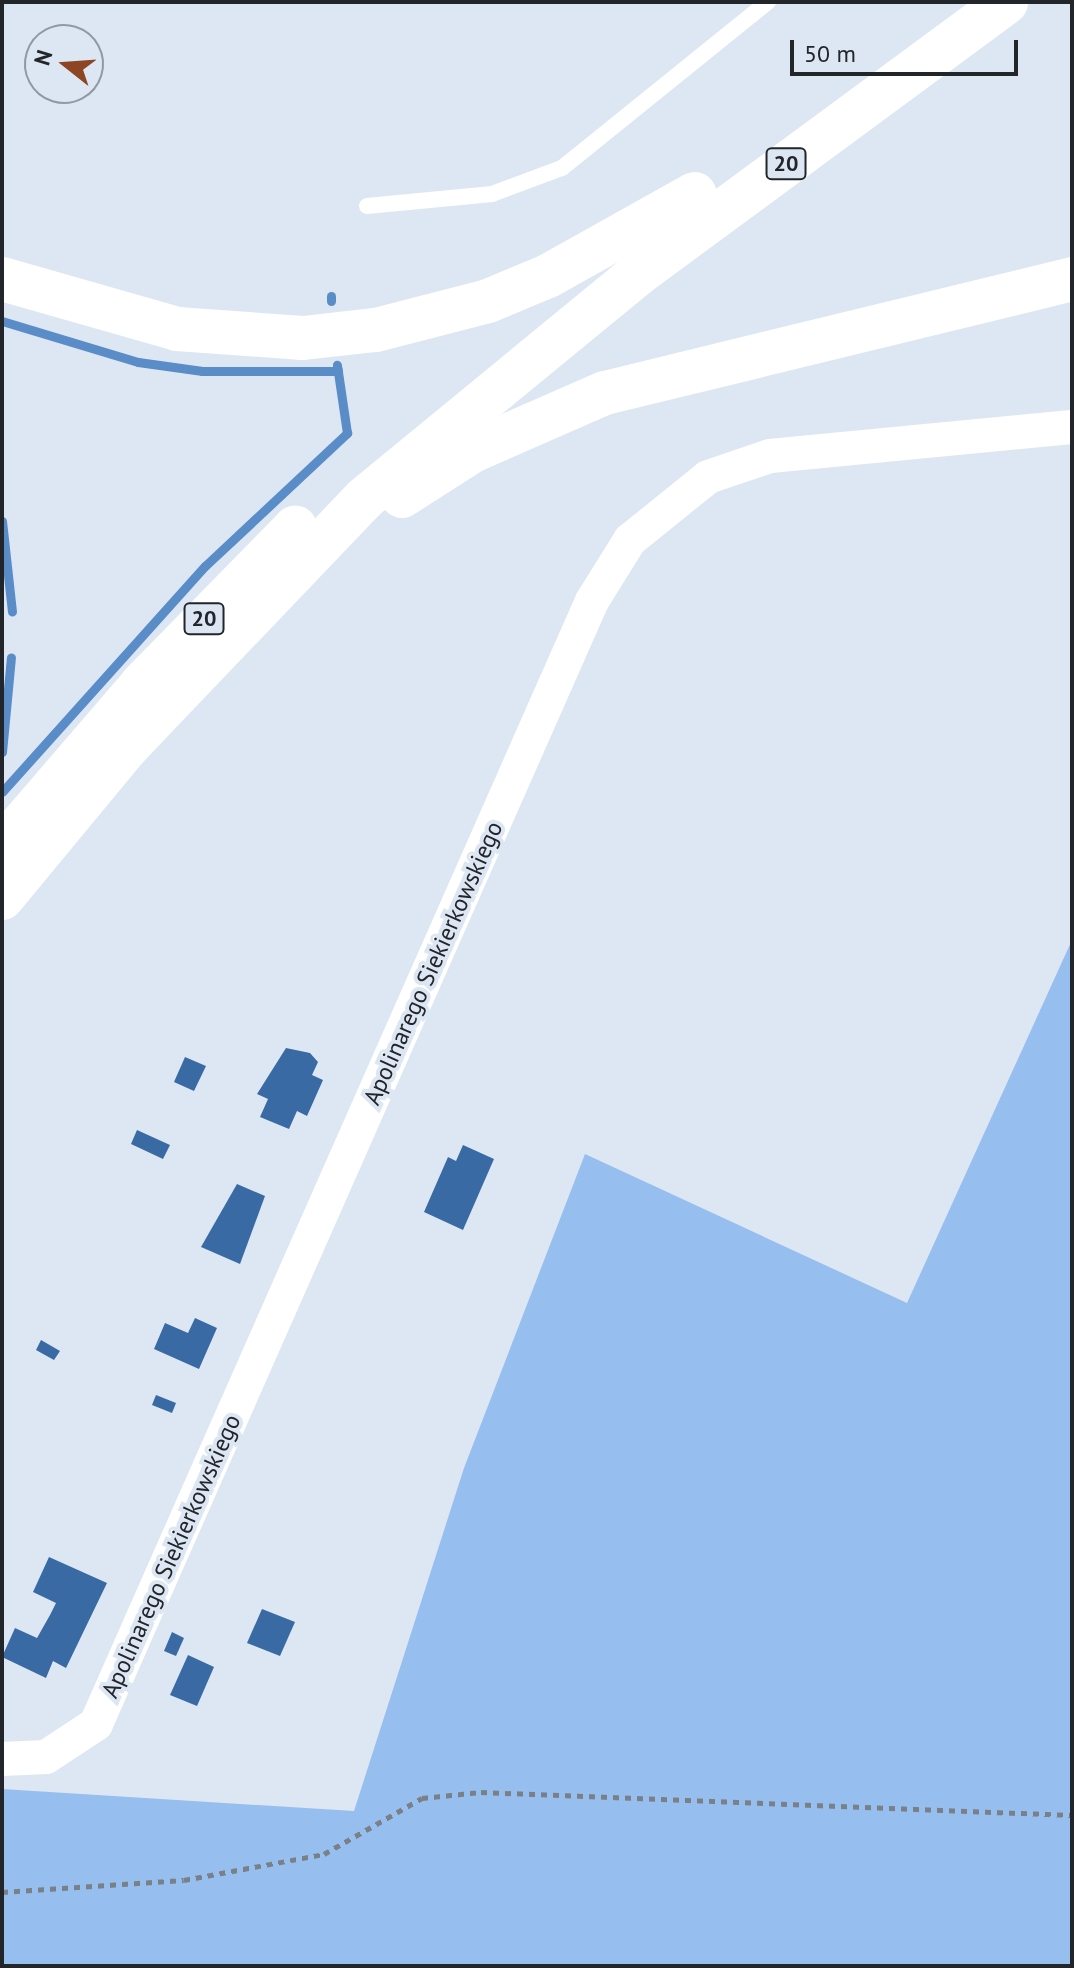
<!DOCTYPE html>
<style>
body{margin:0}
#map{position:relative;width:1074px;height:1968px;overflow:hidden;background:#dde7f3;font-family:"PT Sans",sans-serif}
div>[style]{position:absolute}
.green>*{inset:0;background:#96beef}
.stream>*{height:9px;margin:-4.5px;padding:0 4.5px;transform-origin:4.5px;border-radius:4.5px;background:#5a8cc8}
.building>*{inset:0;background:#396aa3}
.path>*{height:5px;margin-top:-2.5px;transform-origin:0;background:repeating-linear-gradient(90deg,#7a8088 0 6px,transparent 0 12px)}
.service>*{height:16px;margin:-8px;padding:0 8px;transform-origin:8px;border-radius:8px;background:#fff}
.minor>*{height:34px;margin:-17px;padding:0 17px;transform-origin:17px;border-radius:17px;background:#fff}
.primary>*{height:44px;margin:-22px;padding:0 22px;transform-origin:22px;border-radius:22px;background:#fff}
span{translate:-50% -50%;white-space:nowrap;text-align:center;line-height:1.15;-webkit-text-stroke:8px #dde7f3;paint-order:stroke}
.shield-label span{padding:2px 6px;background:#dde7f3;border:2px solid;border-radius:6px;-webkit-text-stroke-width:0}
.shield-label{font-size:22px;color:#22252a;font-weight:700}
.street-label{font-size:24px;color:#22252a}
.frame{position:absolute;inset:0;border:4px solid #22252a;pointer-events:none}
.north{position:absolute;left:24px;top:24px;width:80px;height:80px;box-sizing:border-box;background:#dde7f3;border:2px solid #9299a3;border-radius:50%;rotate:287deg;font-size:22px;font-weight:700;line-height:32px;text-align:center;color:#22252a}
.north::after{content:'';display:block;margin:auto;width:28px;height:36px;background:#8d4524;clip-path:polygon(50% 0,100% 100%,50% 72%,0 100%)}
.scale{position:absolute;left:790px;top:40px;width:228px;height:36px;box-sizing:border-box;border:4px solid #22252a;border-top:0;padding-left:10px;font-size:24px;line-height:28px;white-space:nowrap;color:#22252a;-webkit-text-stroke:6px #dde7f3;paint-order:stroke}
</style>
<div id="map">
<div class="green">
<div style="clip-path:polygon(1072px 940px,1072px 1966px,2px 1966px,2px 1789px,354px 1811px,464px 1468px,585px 1154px,907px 1303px)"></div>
</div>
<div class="stream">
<div style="left:331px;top:296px;width:5px;rotate:90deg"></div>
<div style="left:2px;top:321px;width:142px;rotate:16.8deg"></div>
<div style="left:138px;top:362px;width:65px;rotate:8deg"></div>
<div style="left:202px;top:371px;width:136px"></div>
<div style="left:2px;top:521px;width:91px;rotate:83.7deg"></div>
<div style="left:2px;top:752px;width:95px;rotate:-84.6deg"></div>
<div style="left:2px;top:792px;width:304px;rotate:-48.1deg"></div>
<div style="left:205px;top:566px;width:195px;rotate:-43.1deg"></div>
<div style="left:347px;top:433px;width:69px;rotate:-98.4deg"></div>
</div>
<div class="building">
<div style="clip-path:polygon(286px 1048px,310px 1053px,318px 1062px,312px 1075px,323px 1080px,307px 1116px,297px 1111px,289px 1129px,260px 1117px,268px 1099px,257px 1094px)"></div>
<div style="clip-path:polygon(185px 1057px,206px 1066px,194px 1091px,174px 1082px)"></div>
<div style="clip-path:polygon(137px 1130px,170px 1145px,163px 1159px,131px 1144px)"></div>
<div style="clip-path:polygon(463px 1145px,494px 1159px,463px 1230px,424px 1212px,448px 1157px,456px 1161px)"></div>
<div style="clip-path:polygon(237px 1184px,265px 1196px,240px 1264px,201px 1247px)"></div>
<div style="clip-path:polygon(195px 1318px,217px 1328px,199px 1369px,154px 1349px,165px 1323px,188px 1333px)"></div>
<div style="clip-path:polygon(41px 1340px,60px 1351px,54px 1360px,36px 1350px)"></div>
<div style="clip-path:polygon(156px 1395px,176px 1403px,172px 1413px,152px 1405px)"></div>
<div style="clip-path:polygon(49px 1557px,107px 1583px,66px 1668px,53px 1661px,46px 1678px,2px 1657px,15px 1628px,37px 1638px,50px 1615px,56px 1603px,33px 1592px)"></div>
<div style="clip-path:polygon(262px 1609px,295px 1622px,280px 1656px,247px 1643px)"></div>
<div style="clip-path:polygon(172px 1632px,184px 1638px,176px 1656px,164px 1651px)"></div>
<div style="clip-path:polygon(188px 1655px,214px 1667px,197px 1706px,170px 1695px)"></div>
</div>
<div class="path">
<div style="left:2px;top:1892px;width:182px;rotate:-3.8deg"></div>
<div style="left:184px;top:1880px;width:142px;rotate:-10.5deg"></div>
<div style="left:324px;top:1854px;width:113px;rotate:-29.7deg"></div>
<div style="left:422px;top:1798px;width:59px;rotate:-5.8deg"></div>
<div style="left:481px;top:1792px;width:591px;rotate:2.23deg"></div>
</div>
<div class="service">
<div style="left:367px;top:206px;width:126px;rotate:-5.5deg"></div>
<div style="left:492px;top:194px;width:75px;rotate:-20.4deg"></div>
<div style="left:562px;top:168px;width:265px;rotate:-38.9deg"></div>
</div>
<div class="minor">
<div style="left:2px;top:1759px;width:44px;rotate:-2.6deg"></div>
<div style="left:46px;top:1757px;width:60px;rotate:-33.4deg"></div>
<div style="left:96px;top:1724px;width:1228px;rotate:-66.17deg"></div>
<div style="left:592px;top:601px;width:72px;rotate:-58.1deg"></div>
<div style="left:630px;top:540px;width:100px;rotate:-38.9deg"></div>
<div style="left:708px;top:477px;width:65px;rotate:-18.7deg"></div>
<div style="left:770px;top:456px;width:303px;rotate:-5.5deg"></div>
</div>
<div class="primary">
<div style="left:2px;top:279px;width:182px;rotate:15.9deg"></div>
<div style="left:177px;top:329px;width:126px;rotate:4.1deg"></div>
<div style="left:303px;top:338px;width:73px;rotate:-6.3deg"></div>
<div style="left:376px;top:330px;width:116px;rotate:-14.5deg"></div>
<div style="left:488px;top:301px;width:65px;rotate:-22.6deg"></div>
<div style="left:548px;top:276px;width:168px;rotate:-29.2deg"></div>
<div style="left:402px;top:496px;width:83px;rotate:-32.7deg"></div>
<div style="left:472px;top:451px;width:145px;rotate:-23.6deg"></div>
<div style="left:605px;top:393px;width:481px;rotate:-13.7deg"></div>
<div style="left:2px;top:847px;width:215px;rotate:-49.3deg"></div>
<div style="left:142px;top:684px;width:219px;rotate:-45.6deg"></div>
<div style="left:2px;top:898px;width:196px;rotate:-50.4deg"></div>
<div style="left:127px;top:747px;width:344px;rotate:-46.3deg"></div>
<div style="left:365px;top:498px;width:355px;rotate:-39.4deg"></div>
<div style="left:639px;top:273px;width:456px;rotate:-36.4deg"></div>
</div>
<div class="shield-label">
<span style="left:786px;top:164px">20</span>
<span style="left:204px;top:619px">20</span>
</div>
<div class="street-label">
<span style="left:433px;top:963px;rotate:-66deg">Apolinarego Siekierkowskiego</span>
<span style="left:171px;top:1556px;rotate:-66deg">Apolinarego Siekierkowskiego</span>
</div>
<div class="frame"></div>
<div class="north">N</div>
<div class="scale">50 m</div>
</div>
